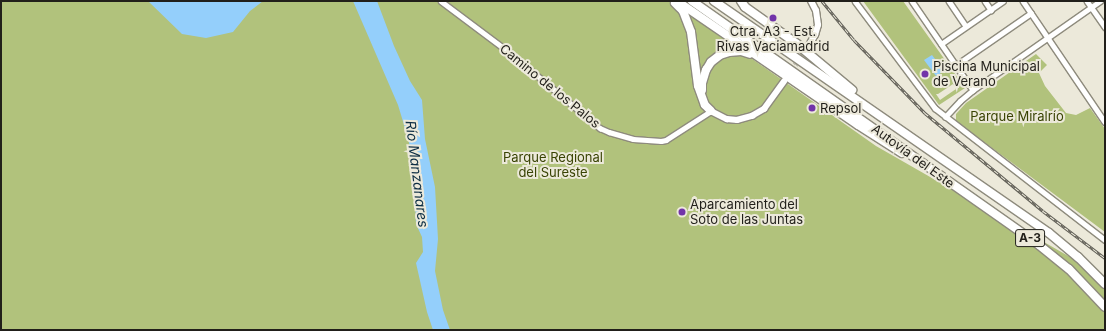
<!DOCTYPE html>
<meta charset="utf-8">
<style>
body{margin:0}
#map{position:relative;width:1106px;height:331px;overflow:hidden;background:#ece9da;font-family:Inter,sans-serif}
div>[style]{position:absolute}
.green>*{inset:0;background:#b1c27c}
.water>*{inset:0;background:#94cffb}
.tertiary-tunnel>*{height:5.5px;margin-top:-2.75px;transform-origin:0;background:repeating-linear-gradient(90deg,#c3c1b4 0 5.5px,transparent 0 8.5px)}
.roads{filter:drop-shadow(1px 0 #8e8b7d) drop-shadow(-1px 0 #8e8b7d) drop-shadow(0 1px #8e8b7d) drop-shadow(0 -1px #8e8b7d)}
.minor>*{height:4.5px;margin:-2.25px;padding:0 2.25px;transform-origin:2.25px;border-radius:2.25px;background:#fff}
.tertiary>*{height:5.5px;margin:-2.75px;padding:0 2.75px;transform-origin:2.75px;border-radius:2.75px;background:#fff}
.motorway>*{height:8px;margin:-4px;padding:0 4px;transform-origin:4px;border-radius:4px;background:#fff}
.rail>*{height:3px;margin-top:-1.5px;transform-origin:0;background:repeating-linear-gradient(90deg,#ece9da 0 4.5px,#5c5a52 0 9px);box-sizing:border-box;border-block:1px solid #5c5a52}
.dots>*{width:11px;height:11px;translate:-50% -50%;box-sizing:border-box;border:2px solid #ece9da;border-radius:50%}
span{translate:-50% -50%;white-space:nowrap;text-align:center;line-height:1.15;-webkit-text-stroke:4px #ece9da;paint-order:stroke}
.shield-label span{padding:1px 3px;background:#ece9da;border:1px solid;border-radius:3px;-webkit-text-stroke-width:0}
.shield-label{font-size:12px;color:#211f1a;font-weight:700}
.poi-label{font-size:13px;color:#211f1a}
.left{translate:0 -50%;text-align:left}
.street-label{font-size:13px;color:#211f1a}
.park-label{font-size:13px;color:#394304}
.water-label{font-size:14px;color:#0d2e44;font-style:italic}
.frame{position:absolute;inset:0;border:2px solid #211f1a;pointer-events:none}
</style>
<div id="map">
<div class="green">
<div style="clip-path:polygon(1px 1px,670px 1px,876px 146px,1105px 277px,1105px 330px,1px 330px)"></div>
<div style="clip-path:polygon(evenodd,863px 1px,903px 1px,965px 88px,939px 105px,863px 1px,953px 84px,956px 89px,940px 100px,936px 94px,938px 94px,953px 84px)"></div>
<div style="clip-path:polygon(1036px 54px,1047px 65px,1039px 73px,1045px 86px,1066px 113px,1076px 115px,1090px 108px,1105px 129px,1105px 232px,956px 121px,956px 114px,966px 103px)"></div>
</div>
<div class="water">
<div style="clip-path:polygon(148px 1px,263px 1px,250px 11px,233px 32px,206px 38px,182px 34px)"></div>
<div style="clip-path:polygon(353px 1px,377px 1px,394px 46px,410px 81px,422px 100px,425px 139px,435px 187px,438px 239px,435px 271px,443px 310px,450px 330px,433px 330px,427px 312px,416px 263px,423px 252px,422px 237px,416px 224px,414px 167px,408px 138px,398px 105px)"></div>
<div style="clip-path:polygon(932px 55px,944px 71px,936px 76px,924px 60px)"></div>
</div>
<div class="tertiary-tunnel">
<div style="left:790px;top:72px;width:29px;rotate:-55deg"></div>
</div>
<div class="roads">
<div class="minor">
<div style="left:441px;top:1px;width:85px;rotate:36.9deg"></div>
<div style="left:509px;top:52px;width:119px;rotate:39.9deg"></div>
<div style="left:600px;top:128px;width:10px;rotate:24deg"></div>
<div style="left:609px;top:132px;width:25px;rotate:16deg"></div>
<div style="left:633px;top:139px;width:28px;rotate:4deg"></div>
<div style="left:661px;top:141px;width:5px;rotate:-11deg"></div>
<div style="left:666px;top:140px;width:54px;rotate:-32.8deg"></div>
<div style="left:855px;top:1px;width:134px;rotate:53.2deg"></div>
<div style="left:935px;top:108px;width:215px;rotate:37.8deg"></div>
<div style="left:912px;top:1px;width:108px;rotate:55.6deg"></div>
<div style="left:949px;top:1px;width:30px;rotate:56deg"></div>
<div style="left:985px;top:1px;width:11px;rotate:56deg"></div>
<div style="left:1023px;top:1px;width:146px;rotate:55.9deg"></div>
<div style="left:1087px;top:1px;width:32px;rotate:55deg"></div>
<div style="left:941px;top:44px;width:75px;rotate:-34.7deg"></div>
<div style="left:956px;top:65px;width:91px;rotate:-34.7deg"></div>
<div style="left:945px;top:117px;width:22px;rotate:-47deg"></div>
<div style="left:960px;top:101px;width:17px;rotate:-40deg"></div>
<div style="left:973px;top:90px;width:155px;rotate:-35deg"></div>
</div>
<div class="tertiary">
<div style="left:808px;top:47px;width:14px;rotate:-60deg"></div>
<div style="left:815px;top:35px;width:10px;rotate:-73deg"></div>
<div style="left:818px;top:25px;width:14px;rotate:-98deg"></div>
<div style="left:816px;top:11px;width:11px;rotate:-117deg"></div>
<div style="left:711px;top:111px;width:18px;rotate:27deg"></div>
<div style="left:727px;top:119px;width:10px;rotate:6deg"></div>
<div style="left:737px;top:120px;width:16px;rotate:-15deg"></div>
<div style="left:752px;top:116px;width:14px;rotate:-30deg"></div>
<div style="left:764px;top:109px;width:34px;rotate:-54deg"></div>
</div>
<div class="motorway">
<div style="left:677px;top:1px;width:219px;rotate:34.4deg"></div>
<div style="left:858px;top:125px;width:52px;rotate:32.5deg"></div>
<div style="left:692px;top:1px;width:424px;rotate:35.1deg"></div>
<div style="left:1039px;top:245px;width:38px;rotate:39deg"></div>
<div style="left:1069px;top:269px;width:52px;rotate:46.5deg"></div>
<div style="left:714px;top:1px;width:407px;rotate:34.7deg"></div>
<div style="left:1049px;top:233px;width:38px;rotate:40deg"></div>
<div style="left:1078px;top:257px;width:38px;rotate:45deg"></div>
<div style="left:741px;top:1px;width:7px;rotate:56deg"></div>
<div style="left:745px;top:7px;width:64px;rotate:35.4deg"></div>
<div style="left:797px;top:44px;width:72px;rotate:39.9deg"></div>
<div style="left:675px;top:3px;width:11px;rotate:45deg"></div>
<div style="left:683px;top:11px;width:22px;rotate:69deg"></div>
<div style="left:691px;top:32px;width:54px;rotate:82.6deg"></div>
<div style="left:698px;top:86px;width:20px;rotate:70deg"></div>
<div style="left:705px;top:105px;width:8px;rotate:45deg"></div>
<div style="left:702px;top:90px;width:7px;rotate:-90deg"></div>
<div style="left:702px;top:83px;width:14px;rotate:-73deg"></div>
<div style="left:706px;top:70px;width:9px;rotate:-58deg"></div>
<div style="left:711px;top:62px;width:11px;rotate:-38deg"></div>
<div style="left:720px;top:55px;width:9px;rotate:-18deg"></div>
<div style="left:729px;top:52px;width:12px;rotate:-5deg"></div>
<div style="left:741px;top:51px;width:9px;rotate:18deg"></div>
</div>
</div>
<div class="rail">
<div style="left:822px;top:1px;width:50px;rotate:50.6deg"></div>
<div style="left:854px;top:40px;width:102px;rotate:45.8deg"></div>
<div style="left:925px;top:113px;width:153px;rotate:39.7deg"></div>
<div style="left:1043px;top:211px;width:78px;rotate:37.2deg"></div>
</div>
<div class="dots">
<div style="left:773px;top:18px;background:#7234a9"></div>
<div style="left:925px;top:74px;background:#7234a9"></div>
<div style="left:812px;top:108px;background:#7234a9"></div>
<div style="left:682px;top:212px;background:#7234a9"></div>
</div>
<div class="shield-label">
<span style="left:1030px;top:238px">A-3</span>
</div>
<div class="poi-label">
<span style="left:773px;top:39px">Ctra. A3 - Est.<br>Rivas Vaciamadrid</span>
<span class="left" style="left:933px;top:74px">Piscina Municipal<br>de Verano</span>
<span class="left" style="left:820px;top:108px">Repsol</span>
<span class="left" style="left:690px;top:212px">Aparcamiento del<br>Soto de las Juntas</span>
</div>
<div class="street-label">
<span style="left:550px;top:86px;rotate:39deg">Camino de los Palos</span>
<span style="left:913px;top:156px;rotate:36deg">Autovía del Este</span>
</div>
<div class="park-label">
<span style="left:1017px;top:116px">Parque Miralrío</span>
<span style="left:553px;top:165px">Parque Regional<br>del Sureste</span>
</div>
<div class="water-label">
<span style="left:417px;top:174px;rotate:83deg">Río Manzanares</span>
</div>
<div class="frame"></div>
</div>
